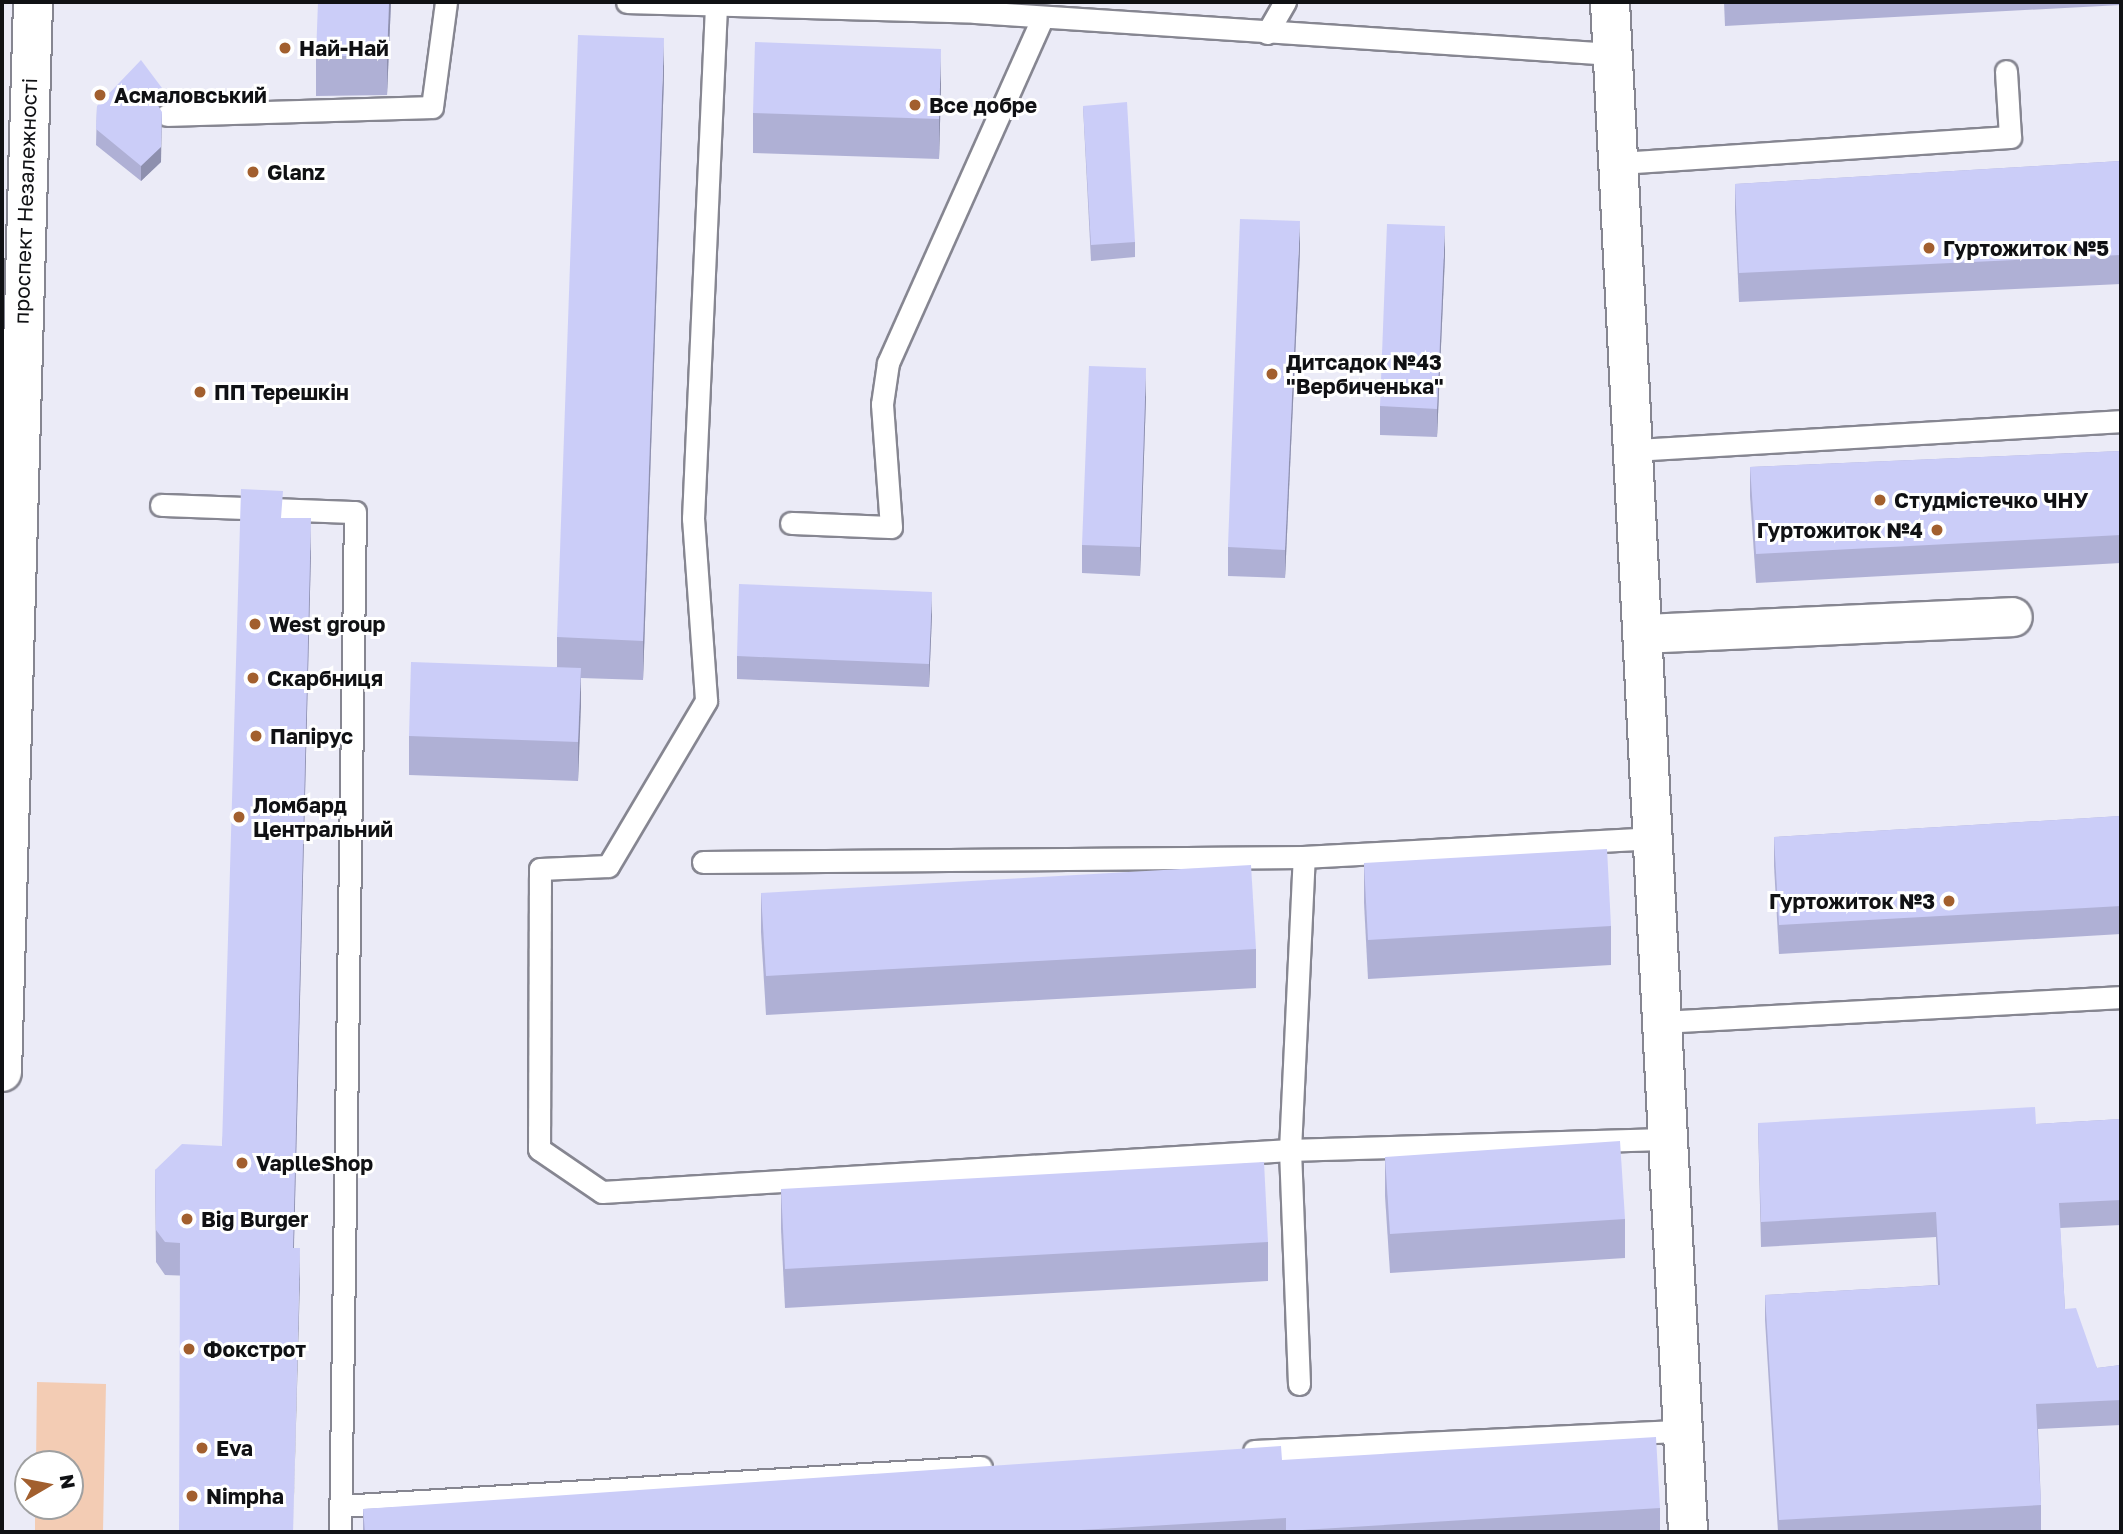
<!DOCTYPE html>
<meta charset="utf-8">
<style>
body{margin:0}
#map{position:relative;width:2123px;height:1534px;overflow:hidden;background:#ebebf7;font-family:"Golos Text",sans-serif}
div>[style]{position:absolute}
.green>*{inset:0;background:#f3ccb4}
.roads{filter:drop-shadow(2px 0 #868691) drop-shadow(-2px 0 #868691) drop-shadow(0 2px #868691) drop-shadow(0 -2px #868691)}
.lane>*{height:21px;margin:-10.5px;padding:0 10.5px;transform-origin:10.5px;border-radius:10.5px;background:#fff}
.street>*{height:38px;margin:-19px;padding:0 19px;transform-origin:19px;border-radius:19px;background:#fff}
.secondary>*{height:38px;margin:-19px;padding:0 19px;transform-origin:19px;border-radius:19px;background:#fff}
.wall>*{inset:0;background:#afb0d5}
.shaded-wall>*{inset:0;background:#8e90ae}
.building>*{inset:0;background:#cbcdf8}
.dots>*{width:19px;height:19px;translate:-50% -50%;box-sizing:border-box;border:4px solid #fff;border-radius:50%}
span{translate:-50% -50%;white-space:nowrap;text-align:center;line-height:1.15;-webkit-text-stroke:6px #fff;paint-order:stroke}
.poi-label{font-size:21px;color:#101114;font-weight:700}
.left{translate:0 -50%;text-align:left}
.right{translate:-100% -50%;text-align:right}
.street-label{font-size:21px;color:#101114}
.frame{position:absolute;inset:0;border:4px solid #101114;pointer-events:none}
.north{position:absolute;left:14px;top:1450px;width:70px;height:70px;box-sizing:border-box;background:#fff;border:2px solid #9fa0a1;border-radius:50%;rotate:80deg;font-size:19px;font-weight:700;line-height:28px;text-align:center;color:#101114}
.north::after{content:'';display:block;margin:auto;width:24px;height:32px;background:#a25f2e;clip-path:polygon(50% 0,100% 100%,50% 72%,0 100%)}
</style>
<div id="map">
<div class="green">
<div style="clip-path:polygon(37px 1382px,106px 1384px,103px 1532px,35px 1532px,35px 1506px,70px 1506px,70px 1464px,36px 1464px)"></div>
</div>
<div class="roads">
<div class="lane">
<div style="left:627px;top:2px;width:348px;rotate:1.6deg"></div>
<div style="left:975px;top:12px;width:638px;rotate:3.77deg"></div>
<div style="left:716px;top:6px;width:513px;rotate:92.57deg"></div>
<div style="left:693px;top:518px;width:183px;rotate:85.9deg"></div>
<div style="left:706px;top:701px;width:192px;rotate:120.7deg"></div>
<div style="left:608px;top:866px;width:68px;rotate:177.5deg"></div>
<div style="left:540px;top:869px;width:280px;rotate:90.2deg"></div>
<div style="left:539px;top:1149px;width:76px;rotate:34.3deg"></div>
<div style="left:602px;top:1192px;width:689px;rotate:-3.49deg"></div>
<div style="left:1290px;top:1150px;width:381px;rotate:-1.7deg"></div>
<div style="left:1267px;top:33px;width:36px;rotate:-60deg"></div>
<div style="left:167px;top:115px;width:265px;rotate:-1.7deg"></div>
<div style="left:432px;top:107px;width:106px;rotate:-82.4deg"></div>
<div style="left:1619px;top:163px;width:392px;rotate:-3.8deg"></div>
<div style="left:2010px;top:137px;width:66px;rotate:-93.5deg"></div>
<div style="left:1635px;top:450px;width:487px;rotate:-3.4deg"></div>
<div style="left:161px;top:505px;width:194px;rotate:2.1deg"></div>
<div style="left:355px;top:512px;width:1020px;rotate:90.84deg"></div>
<div style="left:791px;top:523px;width:100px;rotate:2.3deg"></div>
<div style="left:891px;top:527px;width:123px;rotate:-94.2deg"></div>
<div style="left:882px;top:404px;width:41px;rotate:-81.7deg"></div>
<div style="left:888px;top:363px;width:377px;rotate:-65.9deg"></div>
<div style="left:703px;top:862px;width:601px;rotate:-0.48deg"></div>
<div style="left:1304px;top:857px;width:351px;rotate:-3.1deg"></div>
<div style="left:1662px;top:1022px;width:460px;rotate:-3.1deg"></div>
<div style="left:1299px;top:1384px;width:234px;rotate:-92.2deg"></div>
<div style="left:1290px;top:1150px;width:293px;rotate:-87.3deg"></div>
<div style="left:1254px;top:1451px;width:428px;rotate:-2.7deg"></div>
<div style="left:340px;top:1506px;width:642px;rotate:-3.48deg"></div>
</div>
<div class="street">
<div style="left:1610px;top:2px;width:1532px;rotate:87.08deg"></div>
<div style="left:1643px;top:634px;width:370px;rotate:-2.6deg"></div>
</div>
<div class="secondary">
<div style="left:2px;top:1072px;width:1070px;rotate:-88.34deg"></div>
</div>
</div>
<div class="wall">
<div style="clip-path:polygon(391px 2px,387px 95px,316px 96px,316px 56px)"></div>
<div style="clip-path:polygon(1724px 2px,2121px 2px,2121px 5px,1725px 26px)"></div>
<div style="clip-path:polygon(664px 77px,643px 680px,581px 678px,578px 781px,409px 775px,409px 736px,557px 667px,557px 637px)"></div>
<div style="clip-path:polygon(941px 88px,939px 159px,753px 153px,753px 113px)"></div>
<div style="clip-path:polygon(162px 103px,159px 107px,161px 162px,141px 181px,96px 145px,97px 106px)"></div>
<div style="clip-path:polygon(1083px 106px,1135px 242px,1135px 257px,1091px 261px)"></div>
<div style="clip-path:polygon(2121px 161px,2121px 284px,1739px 302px,1735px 212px,1735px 184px)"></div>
<div style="clip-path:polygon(1300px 250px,1285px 578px,1228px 576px,1228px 547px)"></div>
<div style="clip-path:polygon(1445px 255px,1437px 437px,1380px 435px,1380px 406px)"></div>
<div style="clip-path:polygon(1146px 397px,1140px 576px,1082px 573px,1082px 545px)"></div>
<div style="clip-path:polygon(2121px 451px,2121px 563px,1756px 583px,1750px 496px,1750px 467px)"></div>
<div style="clip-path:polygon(283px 518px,311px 551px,294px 1248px,300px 1280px,165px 1275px,156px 1262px,155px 1170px,222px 1146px)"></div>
<div style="clip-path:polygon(932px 614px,929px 687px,737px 679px,737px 656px)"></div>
<div style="clip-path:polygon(2121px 816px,2121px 934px,1779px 954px,1774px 866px,1774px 837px)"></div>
<div style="clip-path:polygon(1364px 863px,1611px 926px,1611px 965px,1368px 979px,1364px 903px)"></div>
<div style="clip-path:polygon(761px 893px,1256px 949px,1256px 988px,766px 1015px,761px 932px)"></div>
<div style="clip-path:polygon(2121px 1119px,2121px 1225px,2060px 1228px,2065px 1309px,2097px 1368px,2121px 1365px,2121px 1425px,2038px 1429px,2041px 1505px,2041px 1530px,2000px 1532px,1778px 1532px,1765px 1320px,1765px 1295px,1938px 1285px,1936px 1237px,1761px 1247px,1758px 1123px,2036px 1124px)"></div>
<div style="clip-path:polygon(1385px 1157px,1625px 1219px,1625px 1258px,1390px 1273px,1385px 1196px)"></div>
<div style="clip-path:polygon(781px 1189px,1268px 1242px,1268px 1281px,785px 1308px,781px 1229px)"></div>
<div style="clip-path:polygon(1282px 1460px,1660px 1508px,1660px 1532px,363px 1532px,363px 1509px)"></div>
</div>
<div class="shaded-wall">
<div style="clip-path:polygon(389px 2px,391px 2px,387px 95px,387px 56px)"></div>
<div style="clip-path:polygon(664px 38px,664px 77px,643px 680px,643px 641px)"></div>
<div style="clip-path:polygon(941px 49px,941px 88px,939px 159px,939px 119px)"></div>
<div style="clip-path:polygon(162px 88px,162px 103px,154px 115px,154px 99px)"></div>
<div style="clip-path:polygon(162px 112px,161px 162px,141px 181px,141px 166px)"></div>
<div style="clip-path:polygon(1300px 221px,1300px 250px,1285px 578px,1285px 550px)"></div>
<div style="clip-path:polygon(1445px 226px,1445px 255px,1437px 437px,1437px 409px)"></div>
<div style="clip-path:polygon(1146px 368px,1146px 397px,1140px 576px,1140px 547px)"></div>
<div style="clip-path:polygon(311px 518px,311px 551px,293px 1280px,293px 1248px)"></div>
<div style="clip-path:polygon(932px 592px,932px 614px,929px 687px,929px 664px)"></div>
<div style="clip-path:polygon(581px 668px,581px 707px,578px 781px,578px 742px)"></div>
<div style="clip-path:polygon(300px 1248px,300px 1280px,293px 1532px)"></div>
</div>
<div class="building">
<div style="clip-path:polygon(318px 2px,389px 2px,387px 56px,316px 56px)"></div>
<div style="clip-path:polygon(578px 35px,664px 38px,643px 641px,557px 637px)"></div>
<div style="clip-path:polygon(755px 42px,941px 49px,939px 119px,753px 113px)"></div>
<div style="clip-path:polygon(141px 60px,162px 88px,154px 99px,162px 112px,161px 147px,141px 166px,96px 129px,97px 106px)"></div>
<div style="clip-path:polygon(1127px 102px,1135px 242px,1091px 245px,1083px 106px)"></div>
<div style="clip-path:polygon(2121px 161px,2121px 255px,1739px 273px,1735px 184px)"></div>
<div style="clip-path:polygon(1240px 219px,1300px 221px,1285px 550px,1228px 547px)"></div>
<div style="clip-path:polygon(1387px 224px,1445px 226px,1437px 409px,1380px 406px)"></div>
<div style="clip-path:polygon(1089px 366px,1146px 368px,1140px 547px,1082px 545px)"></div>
<div style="clip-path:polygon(2121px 451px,2121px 535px,1756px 554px,1750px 467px)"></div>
<div style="clip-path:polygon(241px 489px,283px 491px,281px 518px,311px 518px,293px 1248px,300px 1248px,293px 1532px,179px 1532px,180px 1243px,165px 1242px,156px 1230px,155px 1170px,182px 1144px,222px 1146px)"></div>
<div style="clip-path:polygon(739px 584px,932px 592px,929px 664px,737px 656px)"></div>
<div style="clip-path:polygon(411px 662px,581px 668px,578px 742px,409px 736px)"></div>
<div style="clip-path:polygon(2121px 816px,2121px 906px,1779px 925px,1774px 837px)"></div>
<div style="clip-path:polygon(1607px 849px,1611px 926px,1368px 940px,1364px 863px)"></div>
<div style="clip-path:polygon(1251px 865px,1256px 949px,766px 976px,761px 893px)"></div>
<div style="clip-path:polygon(2035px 1107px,2036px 1124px,2121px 1119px,2121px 1200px,2059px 1203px,2065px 1309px,2076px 1308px,2097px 1368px,2121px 1365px,2121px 1400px,2036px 1404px,2041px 1505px,1779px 1520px,1765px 1295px,1940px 1285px,1936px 1212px,1761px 1222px,1758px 1123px)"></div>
<div style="clip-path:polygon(1620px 1141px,1625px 1219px,1390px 1234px,1385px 1157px)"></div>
<div style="clip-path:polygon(1264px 1162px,1268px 1242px,785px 1269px,781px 1189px)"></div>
<div style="clip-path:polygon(1656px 1437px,1660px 1508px,1286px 1531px,1286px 1518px,1047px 1532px,365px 1532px,363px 1509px,1281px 1446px,1282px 1460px)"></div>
</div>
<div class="dots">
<div style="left:285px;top:48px;background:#a25f2e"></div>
<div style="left:100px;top:95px;background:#a25f2e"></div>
<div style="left:915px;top:105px;background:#a25f2e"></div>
<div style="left:253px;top:172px;background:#a25f2e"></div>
<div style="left:1929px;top:248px;background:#a25f2e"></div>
<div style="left:1272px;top:374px;background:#a25f2e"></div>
<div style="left:200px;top:392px;background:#a25f2e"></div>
<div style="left:1880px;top:500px;background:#a25f2e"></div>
<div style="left:1937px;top:530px;background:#a25f2e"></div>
<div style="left:255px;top:624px;background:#a25f2e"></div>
<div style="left:253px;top:678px;background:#a25f2e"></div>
<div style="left:256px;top:736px;background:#a25f2e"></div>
<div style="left:239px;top:817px;background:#a25f2e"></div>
<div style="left:1949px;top:901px;background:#a25f2e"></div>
<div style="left:242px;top:1163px;background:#a25f2e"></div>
<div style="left:187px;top:1219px;background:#a25f2e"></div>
<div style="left:189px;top:1349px;background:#a25f2e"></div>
<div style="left:202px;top:1448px;background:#a25f2e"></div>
<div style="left:192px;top:1496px;background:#a25f2e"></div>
</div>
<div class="poi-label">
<span class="left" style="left:299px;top:48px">Най-Най</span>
<span class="left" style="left:114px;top:95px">Асмаловський</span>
<span class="left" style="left:929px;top:105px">Все добре</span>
<span class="left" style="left:267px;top:172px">Glanz</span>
<span class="left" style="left:1943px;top:248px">Гуртожиток №5</span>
<span class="left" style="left:1286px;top:374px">Дитсадок №43<br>"Вербиченька"</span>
<span class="left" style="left:214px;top:392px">ПП Терешкін</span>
<span class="left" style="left:1894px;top:500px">Студмістечко ЧНУ</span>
<span class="right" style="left:1923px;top:530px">Гуртожиток №4</span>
<span class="left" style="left:269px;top:624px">West group</span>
<span class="left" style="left:267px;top:678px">Скарбниця</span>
<span class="left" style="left:270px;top:736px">Папірус</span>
<span class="left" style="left:253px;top:817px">Ломбард<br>Центральний</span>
<span class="right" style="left:1935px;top:901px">Гуртожиток №3</span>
<span class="left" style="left:256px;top:1163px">VaplleShop</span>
<span class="left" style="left:201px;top:1219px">Big Burger</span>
<span class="left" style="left:203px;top:1349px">Фокстрот</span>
<span class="left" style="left:216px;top:1448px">Eva</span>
<span class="left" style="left:206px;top:1496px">Nimpha</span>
</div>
<div class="street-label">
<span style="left:25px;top:201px;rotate:-88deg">проспект Незалежності</span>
</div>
<div class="frame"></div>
<div class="north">N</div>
</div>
